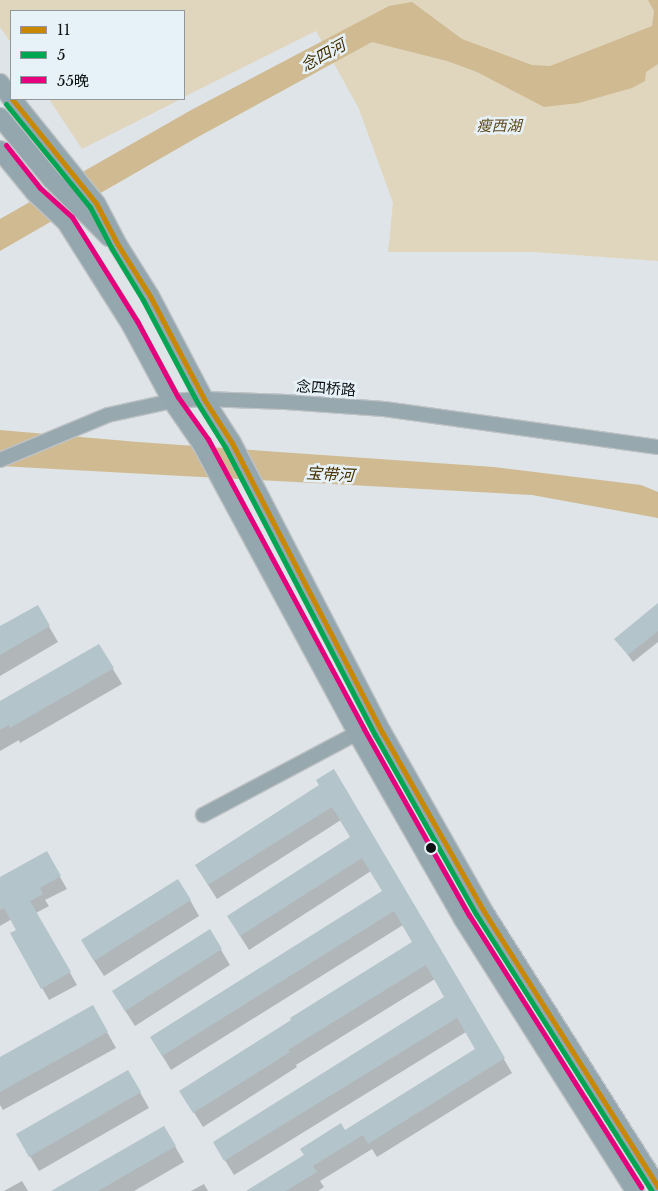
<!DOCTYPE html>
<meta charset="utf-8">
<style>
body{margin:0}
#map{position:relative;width:658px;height:1191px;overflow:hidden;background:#dee4e7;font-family:"Libre Baskerville","Noto Sans SC",serif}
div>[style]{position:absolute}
.green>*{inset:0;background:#e0d6be}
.water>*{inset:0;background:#cfba92}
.shadow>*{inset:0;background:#0003}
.building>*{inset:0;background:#b3c4cb}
.roads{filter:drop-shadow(1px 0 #bec2c4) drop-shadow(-1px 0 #bec2c4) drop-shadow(0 1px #bec2c4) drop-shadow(0 -1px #bec2c4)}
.minor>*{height:14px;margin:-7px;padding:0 7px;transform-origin:7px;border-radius:7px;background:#97a8af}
.major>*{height:18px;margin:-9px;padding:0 9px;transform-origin:9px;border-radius:9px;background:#94a7ae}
.bus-1>*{height:5px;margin:-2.5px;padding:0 2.5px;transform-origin:2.5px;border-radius:2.5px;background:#c88804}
.bus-2>*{height:5px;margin:-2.5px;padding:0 2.5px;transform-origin:2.5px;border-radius:2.5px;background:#00a651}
.bus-3>*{height:5px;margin:-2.5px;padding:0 2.5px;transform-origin:2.5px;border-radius:2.5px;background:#e5007d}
.dots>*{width:14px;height:14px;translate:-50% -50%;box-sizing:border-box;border:2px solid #e7f2f8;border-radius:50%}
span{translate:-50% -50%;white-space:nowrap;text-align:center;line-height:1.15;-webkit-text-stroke:5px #e7f2f8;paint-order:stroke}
.park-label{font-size:15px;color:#60491b;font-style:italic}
.street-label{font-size:15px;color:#0e1213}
.water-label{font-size:16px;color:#463000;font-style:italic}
.legend{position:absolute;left:10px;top:10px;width:175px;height:90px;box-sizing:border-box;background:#e7f2f8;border:1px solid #90989c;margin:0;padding:6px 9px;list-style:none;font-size:15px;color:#0e1213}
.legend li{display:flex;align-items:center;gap:10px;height:25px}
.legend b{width:25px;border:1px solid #90989c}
</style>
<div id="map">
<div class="green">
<div style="clip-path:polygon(0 0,658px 0,658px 261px,534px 252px,388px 252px,393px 203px,359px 109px,316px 31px,184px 97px,184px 11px,11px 11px,11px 43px,0 27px)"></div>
<div style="clip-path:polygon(49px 99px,181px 99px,82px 149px)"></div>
</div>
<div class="water">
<div style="clip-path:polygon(648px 0,658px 0,658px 64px,646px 72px,645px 81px,632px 88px,579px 103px,544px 107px,477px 72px,447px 61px,372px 42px,196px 138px,0 251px,0 219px,193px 109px,389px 6px,412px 2px,462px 39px,532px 65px,550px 66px,652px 26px,654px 11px)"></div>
<div style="clip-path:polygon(0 430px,138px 442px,494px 467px,641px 485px,658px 492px,658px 518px,532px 495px,0 466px)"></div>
</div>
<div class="shadow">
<div style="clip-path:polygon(658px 605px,658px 642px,633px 662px,616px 639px)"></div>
<div style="clip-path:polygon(37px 606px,58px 642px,0 676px,0 628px)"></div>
<div style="clip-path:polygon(99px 646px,122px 684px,20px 743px,19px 740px,0 751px,0 703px)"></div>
<div style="clip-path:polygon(334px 771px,512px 1073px,377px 1157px,372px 1149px,320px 1181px,324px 1187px,318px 1191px,248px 1191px,476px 1049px,466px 1032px,234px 1175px,223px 1157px,446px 997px,435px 979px,296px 1065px,297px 1067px,203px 1127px,190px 1106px,414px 943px,403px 925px,171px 1070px,160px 1052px,383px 892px,371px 871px,249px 950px,237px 931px,351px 837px,341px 820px,217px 899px,205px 880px,321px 786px)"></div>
<div style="clip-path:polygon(46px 853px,67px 889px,45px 900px,49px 906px,36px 913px,77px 985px,49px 1000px,11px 934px,18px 930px,12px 919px,0 926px,0 878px)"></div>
<div style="clip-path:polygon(190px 900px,199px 916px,104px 976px,91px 956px)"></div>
<div style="clip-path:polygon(209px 930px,230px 965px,135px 1026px,122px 1006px)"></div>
<div style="clip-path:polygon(93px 1007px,116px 1048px,3px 1110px,0 1105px,0 1058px)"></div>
<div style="clip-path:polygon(128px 1071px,149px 1108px,39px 1171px,17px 1135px)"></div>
<div style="clip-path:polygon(164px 1127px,184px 1162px,134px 1191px,53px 1191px)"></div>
<div style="clip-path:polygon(22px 1181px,28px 1191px,4px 1191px)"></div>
<div style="clip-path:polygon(204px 1184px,208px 1191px,191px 1191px)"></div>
</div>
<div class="building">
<div style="clip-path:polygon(658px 603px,658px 631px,628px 655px,614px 639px)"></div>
<div style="clip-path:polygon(38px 605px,50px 626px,0 655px,0 626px)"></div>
<div style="clip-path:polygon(99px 644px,114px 668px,10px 728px,9px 725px,0 730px,0 701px)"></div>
<div style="clip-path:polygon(334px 769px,505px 1058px,368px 1144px,363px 1135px,313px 1166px,317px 1172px,286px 1191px,246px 1191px,304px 1155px,300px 1149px,341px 1123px,345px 1130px,475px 1049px,457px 1018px,224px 1161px,213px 1142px,444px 997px,426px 965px,288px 1050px,290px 1052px,193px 1113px,179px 1091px,291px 1020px,290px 1018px,412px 942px,394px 911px,162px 1056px,150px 1037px,382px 891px,362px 858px,240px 936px,227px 916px,350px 837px,332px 807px,208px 885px,195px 865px,319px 785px,316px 780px)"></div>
<div style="clip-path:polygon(47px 851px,61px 876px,40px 888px,43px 894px,30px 901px,71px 972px,41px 989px,10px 933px,16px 930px,4px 908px,0 910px,0 877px)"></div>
<div style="clip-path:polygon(178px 879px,191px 900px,94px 961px,81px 940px)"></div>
<div style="clip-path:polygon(210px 929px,222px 949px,125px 1011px,112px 991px)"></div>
<div style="clip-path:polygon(93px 1005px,108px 1032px,0 1092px,0 1057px)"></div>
<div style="clip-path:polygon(128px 1070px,141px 1092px,29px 1157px,16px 1134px)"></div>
<div style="clip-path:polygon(164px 1126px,176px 1146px,98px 1191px,51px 1191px)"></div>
</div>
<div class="roads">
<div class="minor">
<div style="left:0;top:460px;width:117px;rotate:-22.6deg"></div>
<div style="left:108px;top:415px;width:66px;rotate:-12.3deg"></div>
<div style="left:172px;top:401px;width:32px;rotate:-4deg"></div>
<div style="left:204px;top:399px;width:82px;rotate:2.1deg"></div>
<div style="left:286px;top:402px;width:98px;rotate:4.1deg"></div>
<div style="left:384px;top:409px;width:277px;rotate:7.9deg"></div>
<div style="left:203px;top:815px;width:174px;rotate:-28deg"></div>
</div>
<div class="major">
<div style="left:0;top:83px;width:19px;rotate:54deg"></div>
<div style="left:12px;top:99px;width:134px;rotate:51.1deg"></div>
<div style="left:96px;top:203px;width:47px;rotate:62.4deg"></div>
<div style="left:118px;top:245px;width:60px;rotate:57.9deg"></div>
<div style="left:150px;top:296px;width:116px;rotate:62.3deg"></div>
<div style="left:204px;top:399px;width:52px;rotate:57.5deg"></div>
<div style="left:232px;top:443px;width:326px;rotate:62.6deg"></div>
<div style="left:382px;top:732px;width:205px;rotate:60.4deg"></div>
<div style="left:483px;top:910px;width:328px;rotate:57.7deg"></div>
<div style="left:0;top:117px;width:82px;rotate:50.5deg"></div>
<div style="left:52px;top:180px;width:81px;rotate:45deg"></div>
<div style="left:0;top:150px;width:55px;rotate:50.9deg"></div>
<div style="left:35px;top:193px;width:42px;rotate:43.1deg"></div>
<div style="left:66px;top:222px;width:122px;rotate:57.7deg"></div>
<div style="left:131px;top:325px;width:86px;rotate:61.7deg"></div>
<div style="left:172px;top:401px;width:51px;rotate:55.4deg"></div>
<div style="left:201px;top:443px;width:329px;rotate:61.7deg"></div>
<div style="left:357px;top:733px;width:214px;rotate:60.3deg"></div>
<div style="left:463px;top:919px;width:322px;rotate:57.7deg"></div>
</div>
</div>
<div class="bus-1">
<div style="left:12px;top:99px;width:134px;rotate:51.1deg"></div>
<div style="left:96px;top:203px;width:47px;rotate:62.4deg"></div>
<div style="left:118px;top:245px;width:60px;rotate:57.9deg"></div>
<div style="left:150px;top:296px;width:116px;rotate:62.3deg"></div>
<div style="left:204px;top:399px;width:52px;rotate:57.5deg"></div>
<div style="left:232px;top:443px;width:326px;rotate:62.6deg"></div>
<div style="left:382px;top:732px;width:205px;rotate:60.4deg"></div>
<div style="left:483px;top:910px;width:328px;rotate:57.7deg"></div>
</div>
<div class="bus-2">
<div style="left:6px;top:104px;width:133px;rotate:50.8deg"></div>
<div style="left:90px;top:207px;width:47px;rotate:62.4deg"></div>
<div style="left:112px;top:249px;width:60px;rotate:58.7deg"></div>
<div style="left:143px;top:300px;width:115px;rotate:62.1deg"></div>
<div style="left:197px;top:402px;width:53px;rotate:58.1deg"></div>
<div style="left:225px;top:447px;width:325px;rotate:62.5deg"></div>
<div style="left:375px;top:735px;width:206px;rotate:60.6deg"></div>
<div style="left:476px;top:914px;width:328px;rotate:57.6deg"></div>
</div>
<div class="bus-3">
<div style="left:6px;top:145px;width:55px;rotate:51.7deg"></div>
<div style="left:40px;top:188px;width:43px;rotate:42.2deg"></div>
<div style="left:72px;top:217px;width:123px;rotate:58deg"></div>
<div style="left:137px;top:321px;width:86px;rotate:61.7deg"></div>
<div style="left:178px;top:397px;width:52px;rotate:54.5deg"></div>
<div style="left:208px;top:439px;width:329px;rotate:61.7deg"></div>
<div style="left:364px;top:729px;width:214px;rotate:60.6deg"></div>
<div style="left:469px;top:915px;width:322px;rotate:57.7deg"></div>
</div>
<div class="dots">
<div style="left:431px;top:848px;background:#0e1213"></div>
</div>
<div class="park-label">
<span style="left:499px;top:126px">瘦西湖</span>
</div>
<div class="street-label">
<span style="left:326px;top:388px;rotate:4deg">念四桥路</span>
</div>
<div class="water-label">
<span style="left:323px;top:55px;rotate:-29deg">念四河</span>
<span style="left:330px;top:474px;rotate:3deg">宝带河</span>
</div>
<ul class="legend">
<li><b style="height:6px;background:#c88804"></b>11</li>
<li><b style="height:6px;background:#00a651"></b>5</li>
<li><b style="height:6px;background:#e5007d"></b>55晚</li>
</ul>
</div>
